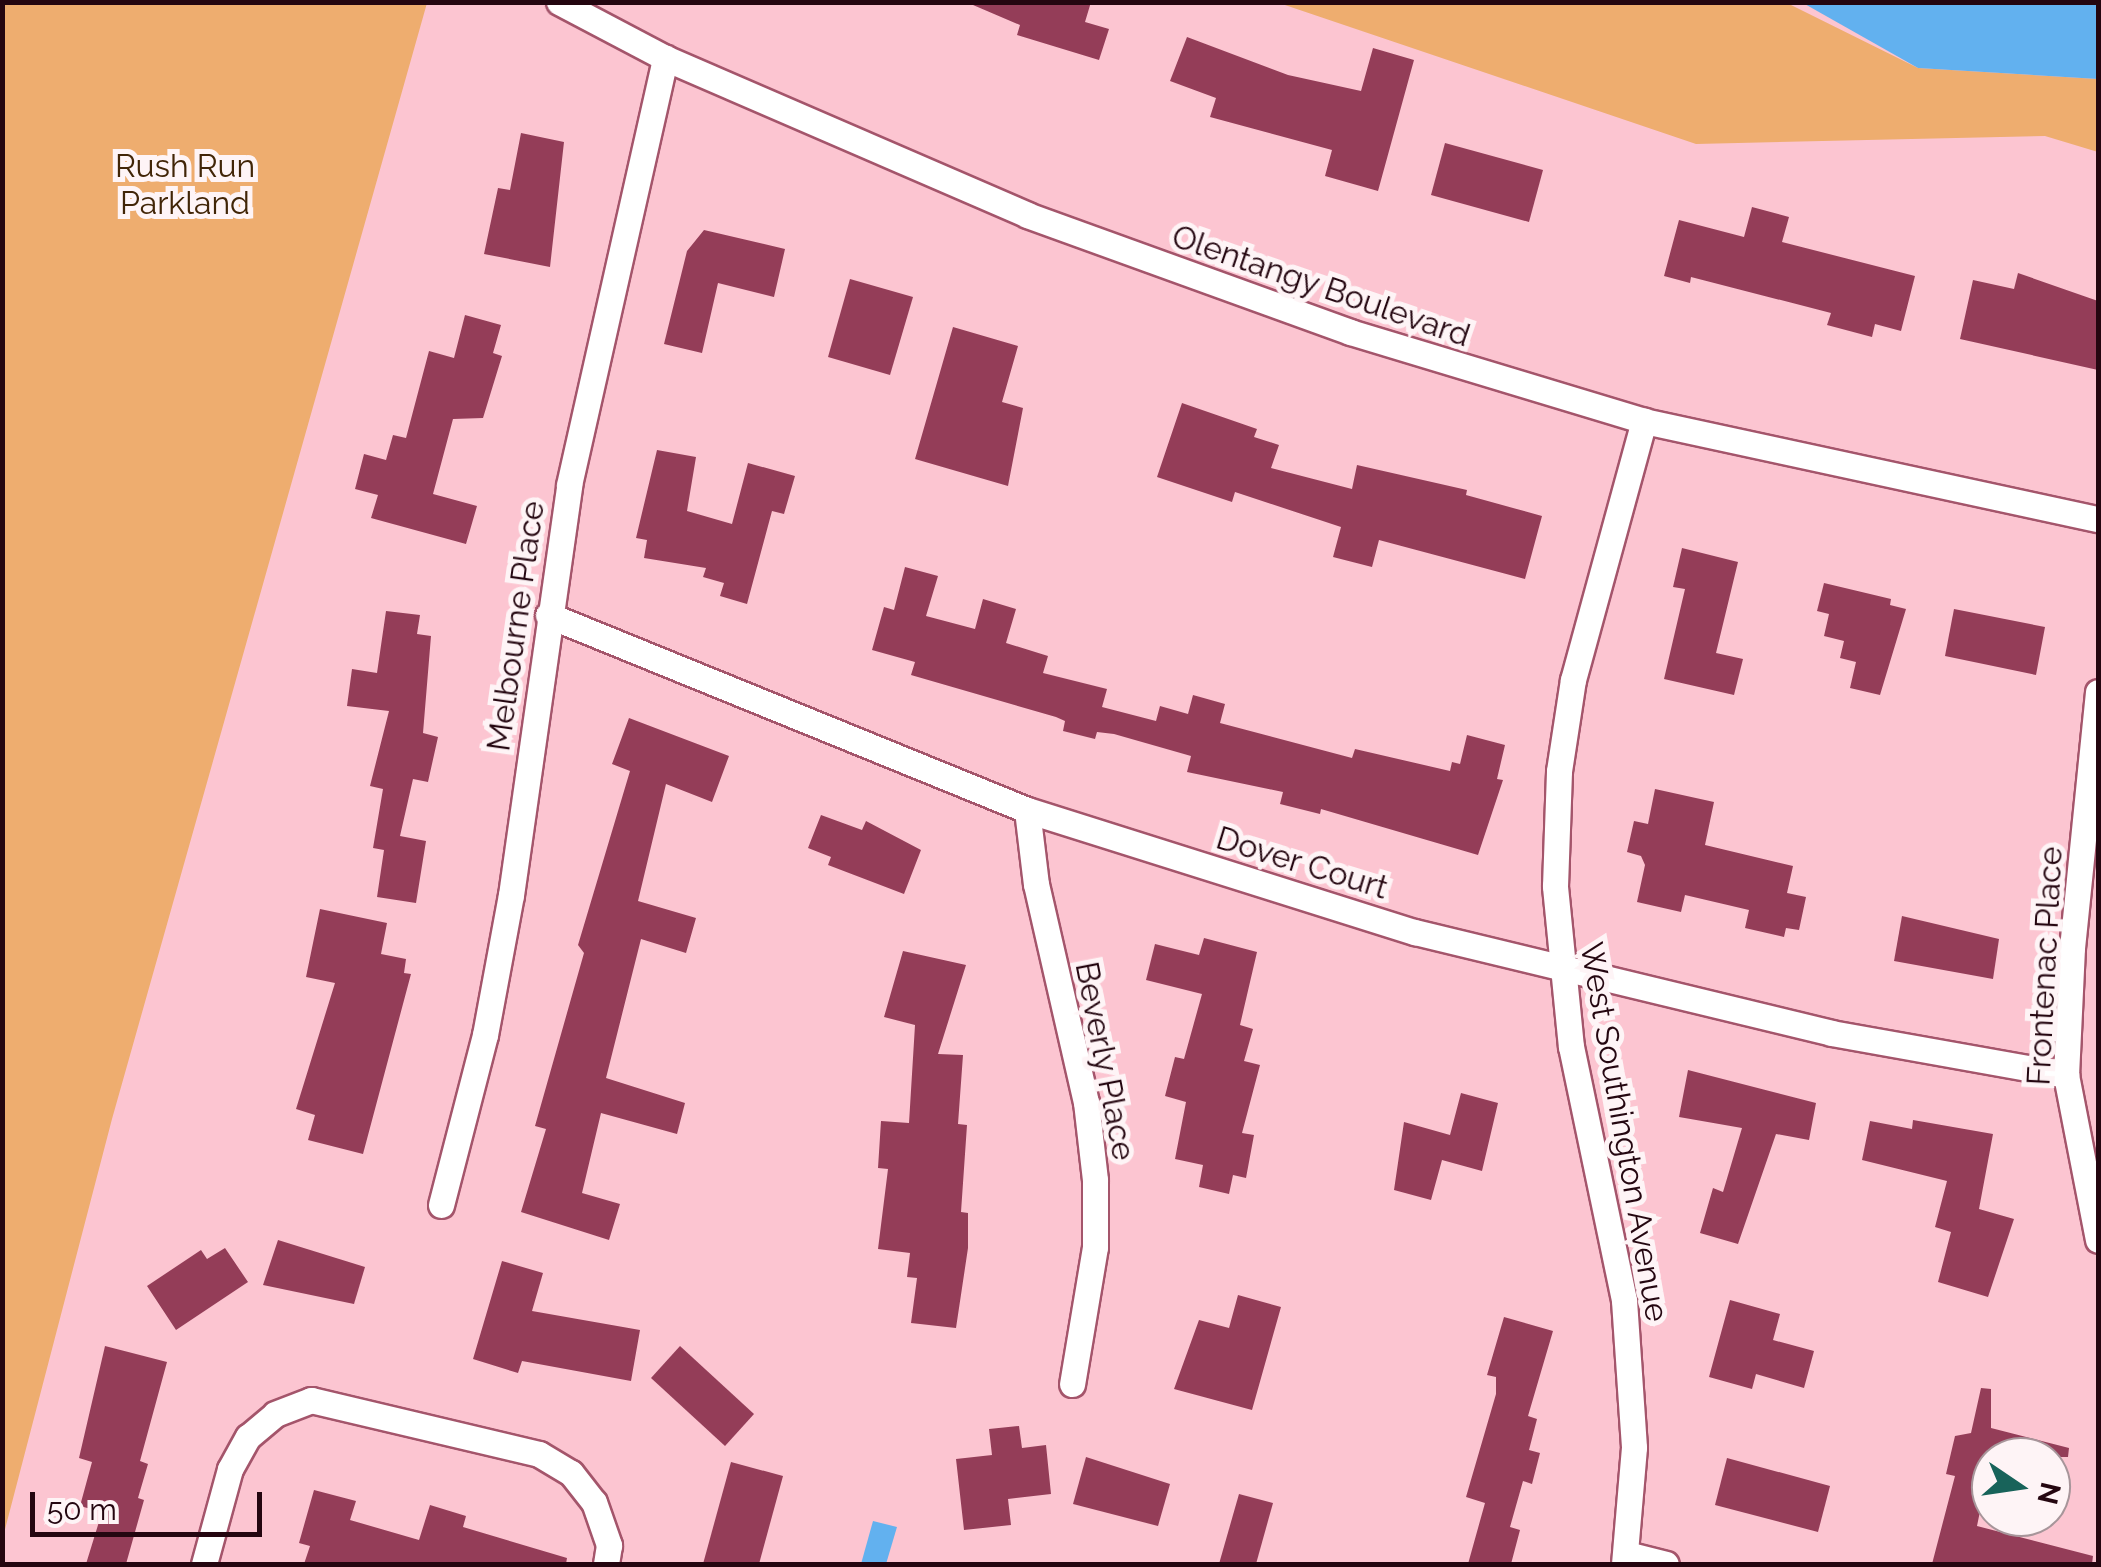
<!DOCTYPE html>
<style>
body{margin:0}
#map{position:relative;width:2101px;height:1567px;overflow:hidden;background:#fcc5d1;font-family:Raleway,sans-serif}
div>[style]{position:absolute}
.green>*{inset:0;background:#eead6f}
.water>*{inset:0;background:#62b1ef}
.building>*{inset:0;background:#943d58}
.roads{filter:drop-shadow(2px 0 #a4556b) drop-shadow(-2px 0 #a4556b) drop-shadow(0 2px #a4556b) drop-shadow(0 -2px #a4556b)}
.minor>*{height:25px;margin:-12.5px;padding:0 12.5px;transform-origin:12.5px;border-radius:12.5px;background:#fff}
span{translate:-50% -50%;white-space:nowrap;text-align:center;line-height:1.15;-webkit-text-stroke:10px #fef4f6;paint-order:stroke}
.park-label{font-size:32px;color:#412507}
.street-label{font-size:32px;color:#240610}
.frame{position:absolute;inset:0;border:5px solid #240610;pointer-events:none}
.north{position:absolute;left:1971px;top:1437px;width:100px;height:100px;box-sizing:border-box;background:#fef4f6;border:2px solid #a7959a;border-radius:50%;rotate:103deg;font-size:28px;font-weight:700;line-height:40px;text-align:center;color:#240610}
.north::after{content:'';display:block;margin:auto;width:35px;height:45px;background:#18635a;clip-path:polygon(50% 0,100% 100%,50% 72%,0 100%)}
.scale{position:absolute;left:30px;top:1492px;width:232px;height:45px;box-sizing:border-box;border:5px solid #240610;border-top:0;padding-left:12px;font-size:30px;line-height:35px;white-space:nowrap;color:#240610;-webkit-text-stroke:8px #fef4f6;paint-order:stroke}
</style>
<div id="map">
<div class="green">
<div style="clip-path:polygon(3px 2px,427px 3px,112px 1119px,3px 1537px)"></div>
<div style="clip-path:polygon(1279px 3px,1787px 3px,1918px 68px,2098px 79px,2098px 152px,2045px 136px,1696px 144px)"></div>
</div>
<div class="water">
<div style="clip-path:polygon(1803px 3px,2098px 3px,2098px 79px,1918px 68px)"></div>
<div style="clip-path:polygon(873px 1521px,897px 1527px,886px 1564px,861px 1564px)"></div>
</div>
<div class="building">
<div style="clip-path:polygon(966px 2px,1091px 2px,1085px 22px,1109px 29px,1099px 60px,1017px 35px,1020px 25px)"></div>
<div style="clip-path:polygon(1187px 37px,1288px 75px,1361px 91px,1373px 48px,1414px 60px,1378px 191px,1325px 176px,1332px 150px,1210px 117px,1216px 98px,1170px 81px)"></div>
<div style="clip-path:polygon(521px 133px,564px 142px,550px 267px,484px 254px,498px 188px,510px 190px)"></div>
<div style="clip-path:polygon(1445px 143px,1543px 170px,1529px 222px,1431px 195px)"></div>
<div style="clip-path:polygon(1752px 207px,1789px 217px,1782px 242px,1915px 276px,1901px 331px,1875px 324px,1872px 337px,1827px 325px,1831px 313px,1691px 277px,1690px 283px,1664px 276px,1679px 220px,1744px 237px)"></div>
<div style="clip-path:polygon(704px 230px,785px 249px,774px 297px,718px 283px,702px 353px,664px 344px,687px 251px)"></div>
<div style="clip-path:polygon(2018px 273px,2098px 301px,2098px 370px,1960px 339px,1973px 280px,2014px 289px)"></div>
<div style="clip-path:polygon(850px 279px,913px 297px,890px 375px,828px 357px)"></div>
<div style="clip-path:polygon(465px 315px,501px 325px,493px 353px,502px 356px,483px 418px,453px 419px,433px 494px,477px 506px,466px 544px,371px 518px,378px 495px,355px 489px,364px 454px,386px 460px,393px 435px,406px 438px,429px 351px,454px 358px)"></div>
<div style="clip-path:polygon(953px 327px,1018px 346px,1002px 402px,1023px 408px,1008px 486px,915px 459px)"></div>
<div style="clip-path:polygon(1182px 403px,1257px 429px,1254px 437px,1279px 445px,1271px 468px,1352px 489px,1357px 465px,1467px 490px,1466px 495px,1542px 516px,1525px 579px,1379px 540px,1372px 567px,1333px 557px,1341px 527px,1235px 492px,1232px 502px,1157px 477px)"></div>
<div style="clip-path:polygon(657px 450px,696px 457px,687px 511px,732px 524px,748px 463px,795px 476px,784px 514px,772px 511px,747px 604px,720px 596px,724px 583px,703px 577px,706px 568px,644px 558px,647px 540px,636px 538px)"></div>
<div style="clip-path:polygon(1682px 548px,1738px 562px,1716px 653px,1743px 659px,1734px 695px,1664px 679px,1685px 589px,1673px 587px)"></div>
<div style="clip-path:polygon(905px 567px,938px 576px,926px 616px,975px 629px,983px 599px,1016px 609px,1006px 643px,1048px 656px,1043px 673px,1107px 689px,1102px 707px,1156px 721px,1160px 706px,1188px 714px,1193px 695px,1225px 704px,1220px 723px,1352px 758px,1355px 749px,1450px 771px,1452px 762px,1460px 764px,1467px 735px,1505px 745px,1497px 779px,1503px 780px,1478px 855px,1321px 809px,1320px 814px,1280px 804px,1283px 792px,1187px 772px,1191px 756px,1114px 734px,1097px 732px,1095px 739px,1063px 731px,1065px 721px,1056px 717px,911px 675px,915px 662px,872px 650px,884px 607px,894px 610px)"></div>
<div style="clip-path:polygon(1824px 583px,1891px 599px,1890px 605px,1906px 609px,1880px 695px,1850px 688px,1856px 662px,1840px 658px,1844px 641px,1824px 636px,1829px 614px,1817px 611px)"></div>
<div style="clip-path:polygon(1954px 609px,2045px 627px,2036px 675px,1945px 656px)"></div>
<div style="clip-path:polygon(386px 611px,420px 615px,417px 634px,431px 636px,423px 733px,438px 737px,428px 782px,413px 779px,400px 836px,426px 841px,416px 903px,377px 897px,384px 850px,373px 848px,383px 789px,370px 786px,389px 711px,347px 706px,352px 669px,377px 673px)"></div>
<div style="clip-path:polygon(629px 718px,729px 756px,712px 802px,666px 784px,638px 901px,696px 918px,686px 953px,641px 939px,606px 1078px,685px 1103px,677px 1134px,601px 1113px,582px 1193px,620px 1204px,609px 1240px,521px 1212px,546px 1129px,535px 1126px,584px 953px,578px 945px,630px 771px,612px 764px)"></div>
<div style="clip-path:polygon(1655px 789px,1714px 802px,1705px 845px,1793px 866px,1787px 893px,1806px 897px,1799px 930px,1786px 928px,1784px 937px,1745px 928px,1749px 910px,1685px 895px,1681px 912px,1637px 902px,1645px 865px,1641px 856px,1627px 852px,1634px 821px,1648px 824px)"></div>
<div style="clip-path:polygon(821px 815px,862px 830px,866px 821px,921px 850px,904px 894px,828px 865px,831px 857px,808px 848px)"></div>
<div style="clip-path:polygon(320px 909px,387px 923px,381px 954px,406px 959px,404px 973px,411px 974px,363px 1154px,308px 1140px,315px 1115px,296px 1109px,335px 983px,306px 977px)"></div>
<div style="clip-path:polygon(1902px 916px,1999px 939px,1993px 979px,1894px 961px)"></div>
<div style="clip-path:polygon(1204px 938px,1257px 952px,1240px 1025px,1253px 1029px,1244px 1061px,1260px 1065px,1242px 1133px,1254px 1135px,1246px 1178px,1233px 1175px,1229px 1194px,1199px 1187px,1203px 1165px,1175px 1159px,1186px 1102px,1165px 1096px,1175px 1057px,1184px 1059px,1202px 994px,1146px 980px,1155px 944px,1199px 955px)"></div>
<div style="clip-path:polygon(903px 951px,966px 965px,938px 1054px,963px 1055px,958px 1124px,967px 1125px,961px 1212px,968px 1213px,968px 1248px,956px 1328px,911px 1323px,917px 1278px,907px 1277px,910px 1253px,878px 1249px,888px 1169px,878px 1168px,881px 1121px,909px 1123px,915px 1025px,884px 1017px)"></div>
<div style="clip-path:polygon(1688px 1070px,1816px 1103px,1809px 1140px,1776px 1134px,1738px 1244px,1700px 1233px,1713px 1188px,1723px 1192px,1742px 1128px,1679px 1117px)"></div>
<div style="clip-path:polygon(1461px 1093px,1498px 1103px,1482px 1171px,1442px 1160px,1431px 1200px,1394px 1190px,1404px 1122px,1450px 1135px)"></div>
<div style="clip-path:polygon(1913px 1120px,1993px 1134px,1979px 1209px,2014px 1219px,1988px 1297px,1938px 1282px,1951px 1232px,1935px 1227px,1947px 1181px,1862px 1160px,1870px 1121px,1912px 1129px)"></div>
<div style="clip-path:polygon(278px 1240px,365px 1267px,354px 1304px,263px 1285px)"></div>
<div style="clip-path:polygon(225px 1248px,248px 1282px,176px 1330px,147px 1286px,201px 1250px,207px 1259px)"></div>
<div style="clip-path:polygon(502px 1261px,543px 1273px,532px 1311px,640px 1330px,631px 1381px,522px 1361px,518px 1373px,473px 1359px)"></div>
<div style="clip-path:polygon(1238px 1295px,1281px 1307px,1252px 1410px,1174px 1389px,1199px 1320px,1229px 1328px)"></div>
<div style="clip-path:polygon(1730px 1300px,1780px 1314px,1773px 1340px,1814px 1351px,1804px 1388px,1756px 1374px,1752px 1389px,1709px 1377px)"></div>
<div style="clip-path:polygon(1504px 1317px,1553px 1331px,1528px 1416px,1537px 1419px,1529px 1450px,1540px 1453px,1532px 1484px,1523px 1481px,1510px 1527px,1520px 1530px,1511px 1564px,1468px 1564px,1485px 1503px,1466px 1497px,1496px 1394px,1496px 1377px,1487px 1375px)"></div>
<div style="clip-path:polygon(105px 1346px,167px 1362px,140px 1461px,148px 1464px,138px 1498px,144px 1500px,126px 1564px,86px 1564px,102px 1512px,80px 1506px,92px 1462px,79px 1458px)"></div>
<div style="clip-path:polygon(680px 1346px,754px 1414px,725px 1446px,651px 1378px)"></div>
<div style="clip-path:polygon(1981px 1388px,1991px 1389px,1991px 1428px,2069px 1448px,2068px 1457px,1991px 1457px,1977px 1526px,2093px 1556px,2092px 1564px,1932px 1564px,1955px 1476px,1946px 1474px,1955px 1436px,1971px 1433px)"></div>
<div style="clip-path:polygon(1019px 1426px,1022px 1448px,1046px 1445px,1051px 1494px,1008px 1499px,1011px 1525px,964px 1530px,956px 1459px,992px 1455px,989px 1429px)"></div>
<div style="clip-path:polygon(1086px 1457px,1170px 1484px,1158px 1526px,1073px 1504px)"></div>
<div style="clip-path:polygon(1727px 1458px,1830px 1486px,1818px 1532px,1715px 1505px)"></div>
<div style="clip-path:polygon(731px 1462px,783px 1476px,759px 1564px,703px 1564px)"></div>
<div style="clip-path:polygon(314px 1490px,356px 1501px,350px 1520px,419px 1540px,430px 1505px,466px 1516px,463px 1527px,567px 1558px,566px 1564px,304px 1564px,310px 1546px,299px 1543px)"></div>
<div style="clip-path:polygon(1239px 1494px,1273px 1503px,1256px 1564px,1219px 1564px)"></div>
</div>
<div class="roads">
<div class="minor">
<div style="left:559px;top:2px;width:120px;rotate:27.8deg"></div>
<div style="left:665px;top:58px;width:395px;rotate:23.4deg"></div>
<div style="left:1027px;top:215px;width:344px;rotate:19.9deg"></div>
<div style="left:1350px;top:332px;width:307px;rotate:16.8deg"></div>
<div style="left:1644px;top:421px;width:464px;rotate:12.2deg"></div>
<div style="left:548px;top:615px;width:517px;rotate:22.15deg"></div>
<div style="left:1027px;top:810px;width:407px;rotate:17.5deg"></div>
<div style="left:1415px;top:932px;width:428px;rotate:13.6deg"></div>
<div style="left:1831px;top:1033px;width:239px;rotate:10.1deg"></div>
<div style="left:2098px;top:692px;width:257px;rotate:95.8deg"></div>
<div style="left:2072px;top:948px;width:127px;rotate:92.7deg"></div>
<div style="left:2066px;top:1075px;width:168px;rotate:79deg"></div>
<div style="left:1027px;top:810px;width:75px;rotate:83.1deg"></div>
<div style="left:1036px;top:884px;width:224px;rotate:77.1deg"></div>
<div style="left:1086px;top:1102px;width:79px;rotate:83.4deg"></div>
<div style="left:1095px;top:1180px;width:67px;rotate:90deg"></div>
<div style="left:1095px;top:1247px;width:139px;rotate:99.5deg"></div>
<div style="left:441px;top:1205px;width:176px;rotate:-75.5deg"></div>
<div style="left:485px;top:1035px;width:142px;rotate:-79.5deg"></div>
<div style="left:511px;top:895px;width:414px;rotate:-81.9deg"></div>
<div style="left:569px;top:485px;width:438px;rotate:-77.3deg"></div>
<div style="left:1627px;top:1554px;width:40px;rotate:14.4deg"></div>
<div style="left:204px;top:1564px;width:98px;rotate:-74.7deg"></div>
<div style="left:230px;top:1469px;width:37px;rotate:-61deg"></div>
<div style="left:248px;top:1437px;width:35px;rotate:-40deg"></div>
<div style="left:275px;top:1414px;width:39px;rotate:-21deg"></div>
<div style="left:311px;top:1400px;width:234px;rotate:13.3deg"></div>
<div style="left:539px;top:1454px;width:37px;rotate:31deg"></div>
<div style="left:571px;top:1473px;width:37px;rotate:52deg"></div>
<div style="left:594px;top:1502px;width:46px;rotate:70.8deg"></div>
<div style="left:609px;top:1545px;width:19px;rotate:99deg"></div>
<div style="left:1624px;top:1564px;width:117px;rotate:-85.1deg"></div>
<div style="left:1634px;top:1447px;width:147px;rotate:-93.9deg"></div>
<div style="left:1624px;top:1300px;width:258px;rotate:-101.8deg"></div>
<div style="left:1571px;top:1047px;width:162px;rotate:-95.7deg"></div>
<div style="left:1555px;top:886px;width:115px;rotate:-88deg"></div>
<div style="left:1559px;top:771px;width:92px;rotate:-81.3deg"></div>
<div style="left:1573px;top:680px;width:269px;rotate:-74.7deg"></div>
</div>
</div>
<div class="park-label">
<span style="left:185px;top:185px">Rush Run<br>Parkland</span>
</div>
<div class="street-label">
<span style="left:1321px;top:286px;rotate:19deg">Olentangy Boulevard</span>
<span style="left:516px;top:626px;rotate:-82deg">Melbourne Place</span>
<span style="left:1302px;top:863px;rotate:17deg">Dover Court</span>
<span style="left:2045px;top:966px;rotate:-87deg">Frontenac Place</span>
<span style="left:1105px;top:1061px;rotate:79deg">Beverly Place</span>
<span style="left:1624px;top:1132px;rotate:80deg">West Southington Avenue</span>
</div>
<div class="frame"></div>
<div class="north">N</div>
<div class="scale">50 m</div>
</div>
